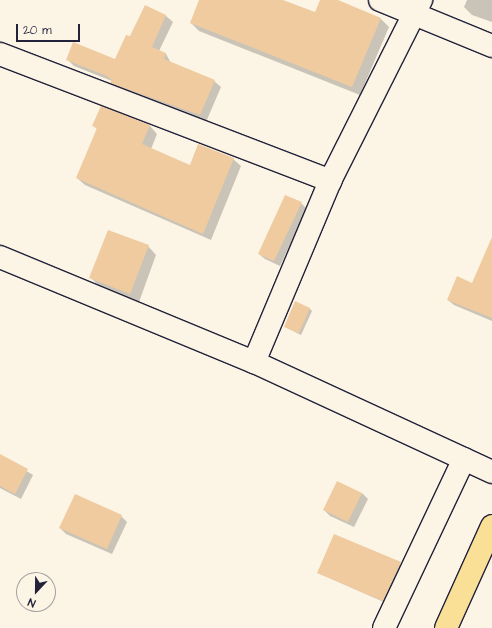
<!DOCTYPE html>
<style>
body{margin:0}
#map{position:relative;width:492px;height:628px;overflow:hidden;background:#fcf5e5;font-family:"Architects Daughter",sans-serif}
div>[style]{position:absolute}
.shadow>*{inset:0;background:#0003}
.building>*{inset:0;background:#f0cba0}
.roads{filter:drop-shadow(1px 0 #22223b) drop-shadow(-1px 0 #22223b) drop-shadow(0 1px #22223b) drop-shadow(0 -1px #22223b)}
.minor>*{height:22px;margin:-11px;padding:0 11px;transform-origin:11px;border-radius:11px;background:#fcf5e5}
.highway>*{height:22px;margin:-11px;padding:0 11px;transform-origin:11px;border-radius:11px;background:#fadf96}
span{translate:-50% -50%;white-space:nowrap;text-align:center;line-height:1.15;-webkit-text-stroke:3px #fcf5e5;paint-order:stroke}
.north{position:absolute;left:16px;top:572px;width:40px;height:40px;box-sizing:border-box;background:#fcf5e5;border:1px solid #a5a1a1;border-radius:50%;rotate:202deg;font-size:11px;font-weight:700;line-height:16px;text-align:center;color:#22223b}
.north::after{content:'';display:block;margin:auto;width:14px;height:18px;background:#22223b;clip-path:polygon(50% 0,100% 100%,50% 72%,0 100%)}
.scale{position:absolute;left:16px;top:24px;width:64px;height:18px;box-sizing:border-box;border:2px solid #22223b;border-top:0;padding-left:5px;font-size:12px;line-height:14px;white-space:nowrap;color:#22223b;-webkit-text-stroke:3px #fcf5e5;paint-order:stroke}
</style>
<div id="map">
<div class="shadow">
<div style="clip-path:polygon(200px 0,279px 0,315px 14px,321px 0,336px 0,381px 19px,389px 27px,360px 95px,199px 31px,191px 23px)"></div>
<div style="clip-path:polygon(467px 0,492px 0,492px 22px,472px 15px,464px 7px)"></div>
<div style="clip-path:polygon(145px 6px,166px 16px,173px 22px,159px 51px,166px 54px,171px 63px,214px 81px,221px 87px,206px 122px,118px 90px,112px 81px,74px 66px,67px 59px,115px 60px,131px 38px)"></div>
<div style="clip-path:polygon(101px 107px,150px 126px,157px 134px,151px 149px,190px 166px,233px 159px,241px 166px,211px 240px,85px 185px,77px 178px,98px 130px,93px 125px)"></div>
<div style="clip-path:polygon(301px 203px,307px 209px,280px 266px,265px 259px,259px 254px)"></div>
<div style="clip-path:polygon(492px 240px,492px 321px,454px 305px,448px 300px,473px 284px)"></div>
<div style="clip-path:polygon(148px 246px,156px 255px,139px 302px,99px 286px,91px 278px)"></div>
<div style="clip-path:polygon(309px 308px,312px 311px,301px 335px,285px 327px)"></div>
<div style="clip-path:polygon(0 455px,33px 475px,21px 499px,0 488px)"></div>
<div style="clip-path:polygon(362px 493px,368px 499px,354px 527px,330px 516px,324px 510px)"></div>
<div style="clip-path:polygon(121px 516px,127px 522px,112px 554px,66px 534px,60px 528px)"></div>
<div style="clip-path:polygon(334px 536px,403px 566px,386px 603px,318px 573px)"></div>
</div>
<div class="building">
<div style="clip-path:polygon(199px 0,283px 0,315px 12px,320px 0,338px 0,381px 18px,352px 87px,190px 23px)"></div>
<div style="clip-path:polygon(145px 5px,166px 15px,152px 47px,166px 53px,164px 59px,215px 80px,200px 115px,110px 83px,112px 80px,107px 76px,66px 60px,73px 42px,115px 59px,126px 35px,130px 36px)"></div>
<div style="clip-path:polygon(101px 106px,150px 125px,142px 144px,190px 165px,198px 144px,234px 158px,203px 234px,76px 178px,97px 128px,92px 126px)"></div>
<div style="clip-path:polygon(285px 195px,302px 202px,274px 261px,258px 254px)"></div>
<div style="clip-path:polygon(108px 230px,149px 245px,130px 294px,89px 278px)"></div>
<div style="clip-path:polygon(492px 237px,492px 318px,447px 300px,457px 276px,472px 283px)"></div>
<div style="clip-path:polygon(295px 301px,310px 308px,299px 333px,284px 327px)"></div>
<div style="clip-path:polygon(0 454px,28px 469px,15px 494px,0 486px)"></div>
<div style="clip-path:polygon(337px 481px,362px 493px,348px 522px,323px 510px)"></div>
<div style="clip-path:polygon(75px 494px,122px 515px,107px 549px,59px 528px)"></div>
<div style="clip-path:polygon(334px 534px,401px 562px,383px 601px,317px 573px)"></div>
</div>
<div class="roads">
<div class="minor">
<div style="left:380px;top:0;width:121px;rotate:22.3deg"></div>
<div style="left:0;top:54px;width:354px;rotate:21deg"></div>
<div style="left:0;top:257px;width:275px;rotate:22.5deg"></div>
<div style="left:254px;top:362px;width:262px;rotate:24.8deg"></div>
<div style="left:254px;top:362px;width:196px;rotate:-67.2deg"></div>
<div style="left:330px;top:181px;width:203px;rotate:-63.3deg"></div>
<div style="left:384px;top:628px;width:187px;rotate:-64.7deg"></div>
</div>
<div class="highway">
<div style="left:446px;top:628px;width:112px;rotate:-65.7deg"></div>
</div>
</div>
<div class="north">N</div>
<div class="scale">20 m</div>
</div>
